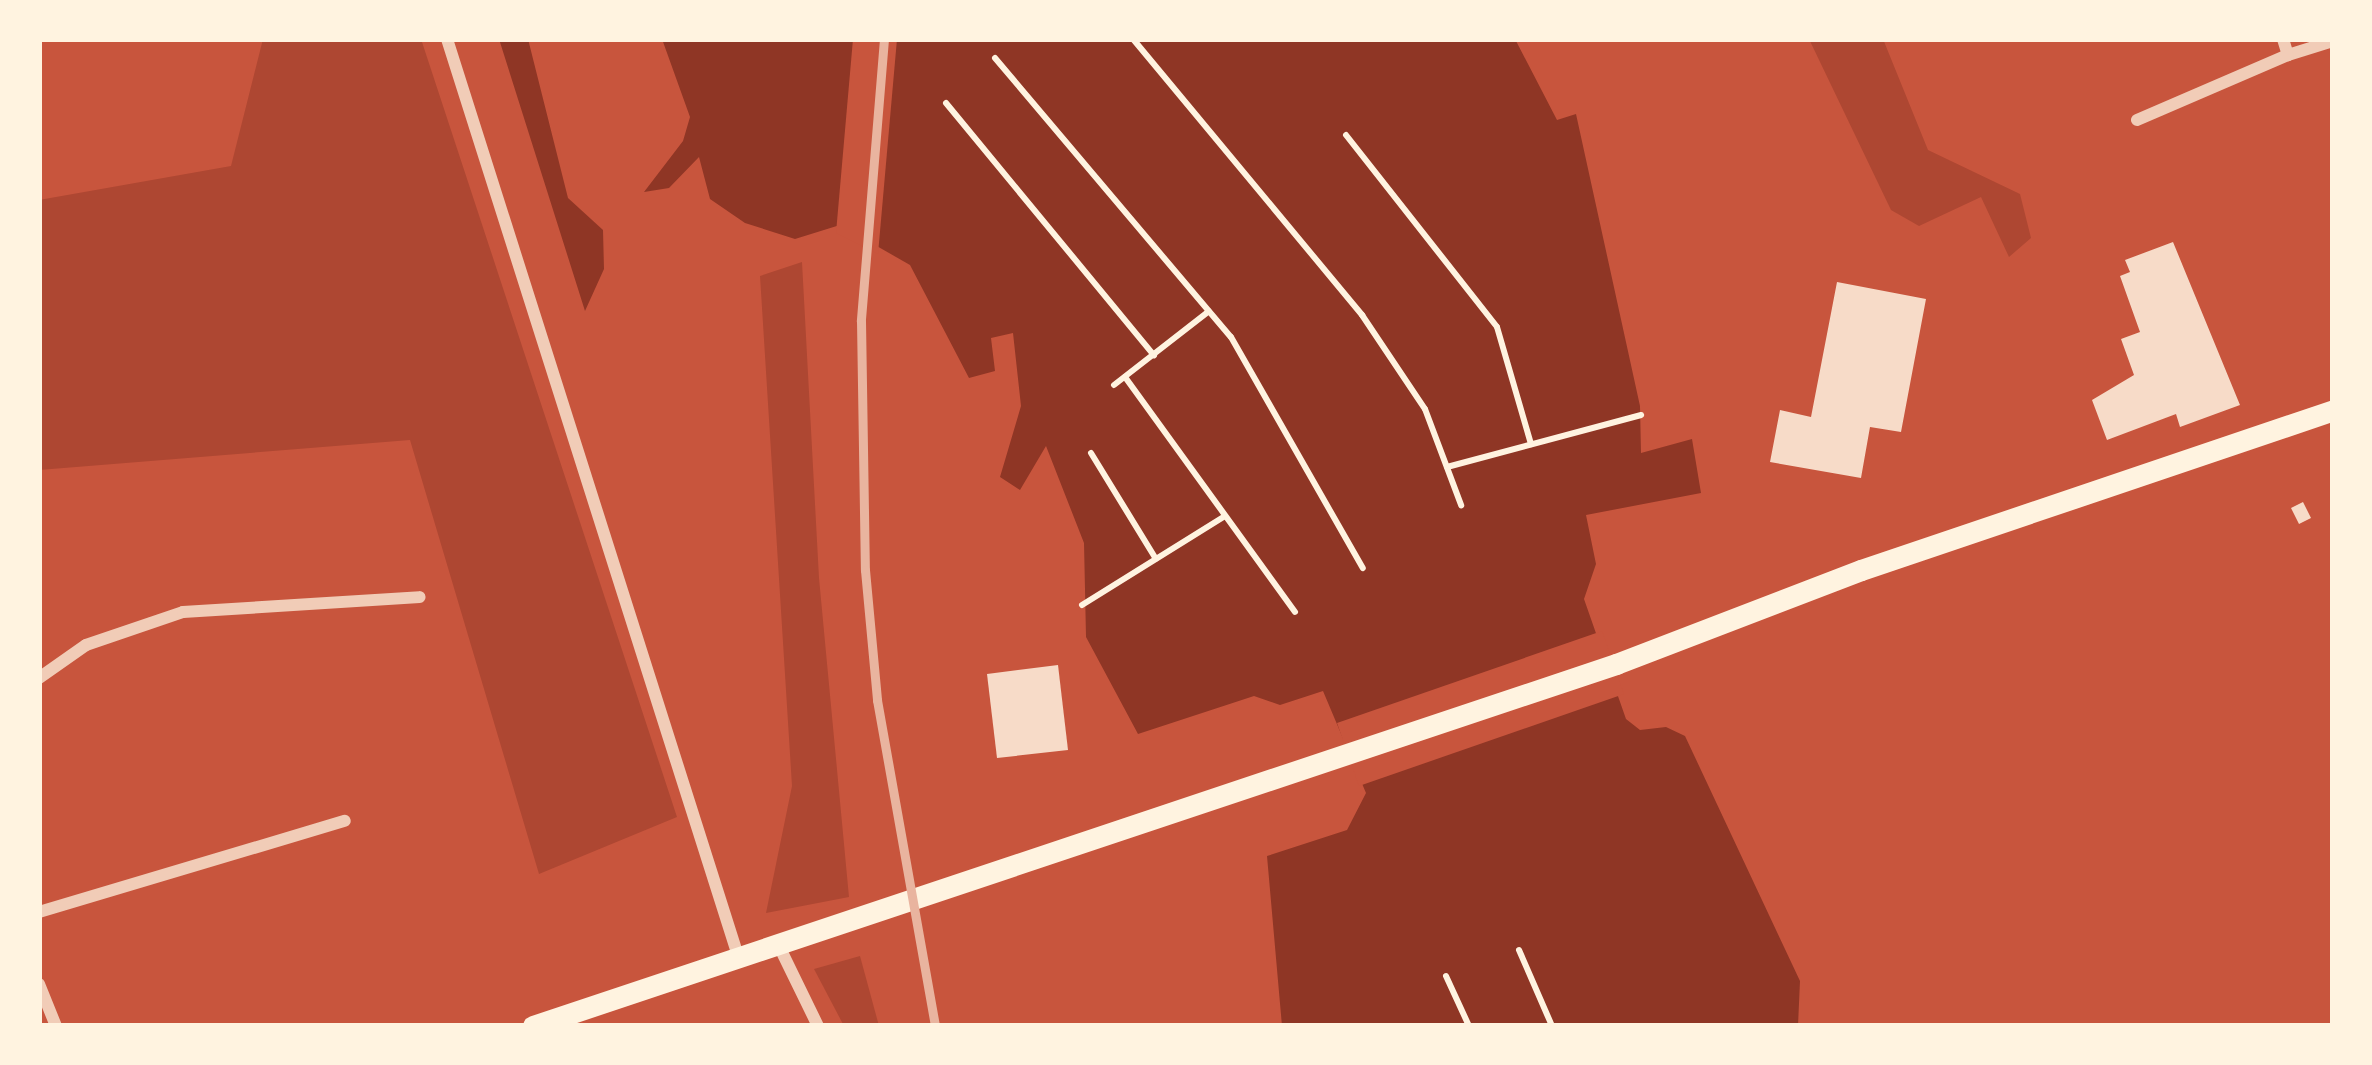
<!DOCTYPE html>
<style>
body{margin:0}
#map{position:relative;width:2372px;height:1065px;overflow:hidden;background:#c8553d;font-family:"Archivo Narrow",sans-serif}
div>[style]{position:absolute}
.green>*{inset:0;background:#ae4732}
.water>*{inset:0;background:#8f3625}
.pier>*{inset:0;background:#c8553d}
.building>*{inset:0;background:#f7dbc8}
.path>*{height:6px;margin:-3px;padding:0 3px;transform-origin:3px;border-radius:3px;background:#fff3e0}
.minor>*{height:12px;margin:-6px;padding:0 6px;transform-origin:6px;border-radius:6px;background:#f1ccb7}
.primary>*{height:21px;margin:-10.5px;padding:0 10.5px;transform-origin:10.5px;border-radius:10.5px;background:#fff3e0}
.rail>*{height:9px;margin:-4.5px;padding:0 4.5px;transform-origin:4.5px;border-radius:4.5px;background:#e9b49f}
span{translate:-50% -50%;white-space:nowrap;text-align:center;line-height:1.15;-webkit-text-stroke:12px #fff3e0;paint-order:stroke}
.frame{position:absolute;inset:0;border:42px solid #fff3e0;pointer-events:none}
</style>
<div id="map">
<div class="green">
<div style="clip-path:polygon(263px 39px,421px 39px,677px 817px,539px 874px,410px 440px,39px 470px,39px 200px,231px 166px)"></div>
<div style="clip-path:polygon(1809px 39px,1883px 39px,1928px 150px,2020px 194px,2031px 238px,2009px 257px,1981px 197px,1919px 226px,1891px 210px)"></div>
<div style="clip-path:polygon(802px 262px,819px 578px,849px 897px,766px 913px,792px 786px,760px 276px)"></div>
<div style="clip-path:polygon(860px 956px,879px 1026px,844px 1026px,814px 969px)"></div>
</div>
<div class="water">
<div style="clip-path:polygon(499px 39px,528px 39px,568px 198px,603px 230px,604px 269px,585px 311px)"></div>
<div style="clip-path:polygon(662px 39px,1515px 39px,1557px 120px,1576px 114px,1640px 406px,1641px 453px,1692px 439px,1701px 493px,1586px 515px,1596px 564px,1584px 599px,1626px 719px,1640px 730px,1666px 727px,1685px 736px,1800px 981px,1798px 1026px,1282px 1026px,1267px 856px,1347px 830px,1366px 793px,1323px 691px,1280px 705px,1254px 696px,1138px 734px,1086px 637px,1084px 543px,1046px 446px,1020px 490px,1000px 477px,1021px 406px,1013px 333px,991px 338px,995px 371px,969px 378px,910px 265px,840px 225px,795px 239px,745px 223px,710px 199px,699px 157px,669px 188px,644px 192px,683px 141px,690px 117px)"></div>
</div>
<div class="pier">
<div style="clip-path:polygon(853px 39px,897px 39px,878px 254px,836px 233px)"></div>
<div style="clip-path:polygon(1602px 631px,1624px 694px,1359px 786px,1337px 723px)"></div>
</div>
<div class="building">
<div style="clip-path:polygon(2173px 242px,2240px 405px,2180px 427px,2176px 414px,2107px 440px,2092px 400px,2134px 375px,2121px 339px,2140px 332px,2120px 276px,2130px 272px,2125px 260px)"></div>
<div style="clip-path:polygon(1837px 282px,1926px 299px,1901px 432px,1870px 427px,1861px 478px,1770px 462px,1780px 410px,1811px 417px)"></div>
<div style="clip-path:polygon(2303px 502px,2311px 518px,2299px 524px,2291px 508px)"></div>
<div style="clip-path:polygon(1058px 665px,1068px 750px,997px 758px,987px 674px)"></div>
</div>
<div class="path">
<div style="left:1133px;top:39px;width:359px;rotate:50.3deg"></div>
<div style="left:1362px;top:315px;width:113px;rotate:56.2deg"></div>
<div style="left:1425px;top:409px;width:103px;rotate:69.4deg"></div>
<div style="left:995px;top:58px;width:365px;rotate:49.8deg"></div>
<div style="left:1231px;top:337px;width:266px;rotate:60.3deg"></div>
<div style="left:946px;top:103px;width:327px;rotate:50.5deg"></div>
<div style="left:1346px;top:135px;width:244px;rotate:51.8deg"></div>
<div style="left:1497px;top:327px;width:122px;rotate:73.8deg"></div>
<div style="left:1125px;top:377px;width:290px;rotate:54.1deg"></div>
<div style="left:1114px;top:385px;width:120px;rotate:-37.9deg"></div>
<div style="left:1091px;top:453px;width:124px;rotate:58.5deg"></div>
<div style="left:1447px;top:467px;width:201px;rotate:-15deg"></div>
<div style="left:1082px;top:605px;width:168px;rotate:-31.9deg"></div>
<div style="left:1519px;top:950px;width:83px;rotate:66.5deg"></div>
<div style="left:1446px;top:976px;width:55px;rotate:65.3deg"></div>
</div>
<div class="minor">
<div style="left:447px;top:39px;width:962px;rotate:72.39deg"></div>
<div style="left:2283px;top:39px;width:17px;rotate:73deg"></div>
<div style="left:2288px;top:55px;width:47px;rotate:-17.3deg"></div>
<div style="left:2137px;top:120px;width:164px;rotate:-23.3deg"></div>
<div style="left:39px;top:678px;width:57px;rotate:-35.1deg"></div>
<div style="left:86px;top:645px;width:102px;rotate:-18.8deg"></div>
<div style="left:183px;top:612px;width:237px;rotate:-3.6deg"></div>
<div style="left:39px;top:912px;width:319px;rotate:-16.6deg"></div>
<div style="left:778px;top:944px;width:91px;rotate:64deg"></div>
<div style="left:39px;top:984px;width:45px;rotate:68deg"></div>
</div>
<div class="primary">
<div style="left:533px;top:1026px;width:1142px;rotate:-18.48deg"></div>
<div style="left:1616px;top:664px;width:262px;rotate:-21deg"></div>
<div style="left:1861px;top:570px;width:498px;rotate:-18.7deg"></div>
</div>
<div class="rail">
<div style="left:884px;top:39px;width:283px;rotate:94.7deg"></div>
<div style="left:861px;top:321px;width:249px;rotate:89.1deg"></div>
<div style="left:865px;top:570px;width:131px;rotate:84.7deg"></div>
<div style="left:877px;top:700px;width:331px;rotate:79.9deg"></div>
</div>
<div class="frame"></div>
</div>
